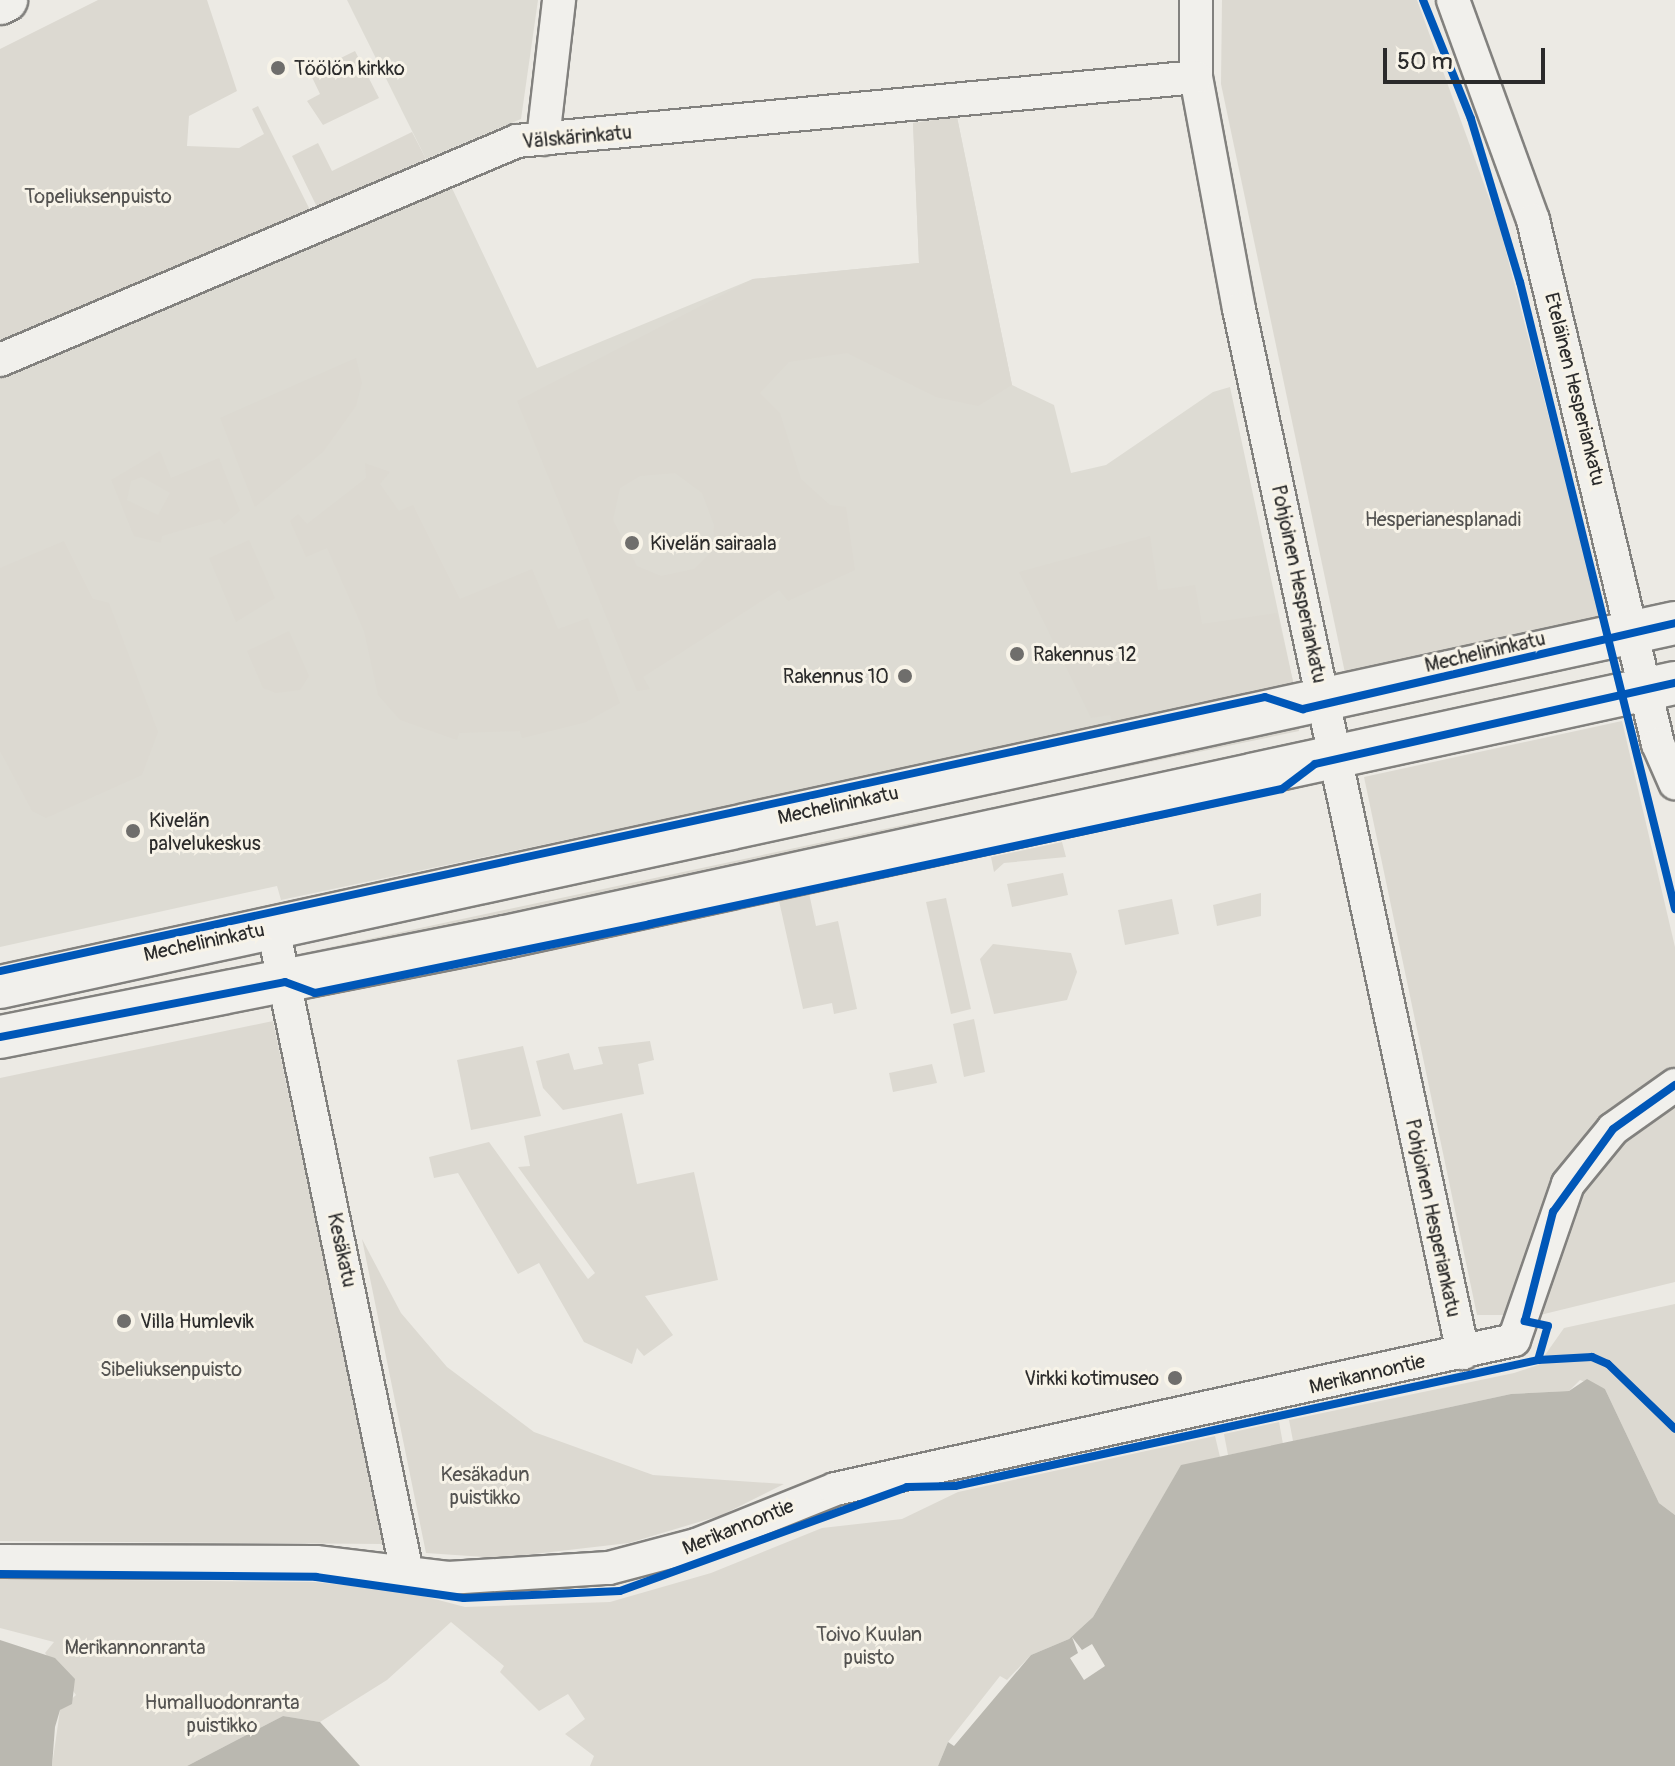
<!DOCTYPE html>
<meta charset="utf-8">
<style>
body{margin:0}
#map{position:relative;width:1675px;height:1766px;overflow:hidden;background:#eceae4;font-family:Pangolin,sans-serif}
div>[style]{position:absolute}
.built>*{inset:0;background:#dddbd3}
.green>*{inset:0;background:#dcd9d1}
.water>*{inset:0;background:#bab8b0}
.pier>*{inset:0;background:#eceae4}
.roads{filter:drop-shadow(2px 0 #82817e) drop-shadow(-2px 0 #82817e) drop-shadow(0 2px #82817e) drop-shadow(0 -2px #82817e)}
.minor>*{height:32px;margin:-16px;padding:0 16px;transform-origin:16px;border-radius:16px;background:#f1f0ec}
.major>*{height:42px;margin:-21px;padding:0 21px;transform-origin:21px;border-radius:21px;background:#f1f0ec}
.cycleway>*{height:8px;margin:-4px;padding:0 4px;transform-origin:4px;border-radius:4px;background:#0057b8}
.dots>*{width:22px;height:22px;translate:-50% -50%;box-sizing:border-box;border:4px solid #f7f3e8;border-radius:50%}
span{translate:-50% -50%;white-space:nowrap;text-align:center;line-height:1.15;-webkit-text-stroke:6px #f7f3e8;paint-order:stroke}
.poi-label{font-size:20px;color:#2b2b2b}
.left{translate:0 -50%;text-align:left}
.right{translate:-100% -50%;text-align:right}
.street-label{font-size:20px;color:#2b2b2b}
.park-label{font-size:20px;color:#545351}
.scale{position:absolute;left:1383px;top:48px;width:162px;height:36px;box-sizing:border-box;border:4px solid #2b2b2b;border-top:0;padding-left:10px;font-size:24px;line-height:28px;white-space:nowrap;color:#2b2b2b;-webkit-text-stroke:6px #f7f3e8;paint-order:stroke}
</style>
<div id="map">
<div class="built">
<div style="clip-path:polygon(347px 0,538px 0,521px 119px,426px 159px)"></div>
<div style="clip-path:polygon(957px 117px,1012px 385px,1054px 405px,1071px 473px,1106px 465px,1213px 392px,1230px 387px,1294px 686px,281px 900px,277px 886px,0 947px,0 378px,451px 186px,537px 368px,753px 279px,919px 263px,913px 123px)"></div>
</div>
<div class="green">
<div style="clip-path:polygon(98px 0,207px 0,237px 91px,189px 116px,187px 146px,239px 148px,264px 134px,252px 109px,258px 106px,310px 210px,0 341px,0 49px)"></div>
<div style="clip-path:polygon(1222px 0,1417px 0,1500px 228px,1600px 616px,1345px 673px,1221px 84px)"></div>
<div style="clip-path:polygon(355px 51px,379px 98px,323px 125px,307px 101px,320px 94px,310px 73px)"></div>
<div style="clip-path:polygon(evenodd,957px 117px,1012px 385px,978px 406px,936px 397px,847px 353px,789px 362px,760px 393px,780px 413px,801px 479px,830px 505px,846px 507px,855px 570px,788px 601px,779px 590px,643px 677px,650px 689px,637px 691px,517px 401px,753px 279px,919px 263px,913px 123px,957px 117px,675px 473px,702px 493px,714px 525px,713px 550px,694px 569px,661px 576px,637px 566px,613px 520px,620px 488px,640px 476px,675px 473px)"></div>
<div style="clip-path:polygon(412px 132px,426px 159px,317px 207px,292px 156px,318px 143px,332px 171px)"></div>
<div style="clip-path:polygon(356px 358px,362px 383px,356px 406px,323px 452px,255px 507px,220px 418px)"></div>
<div style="clip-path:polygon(evenodd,160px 451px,171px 478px,219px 458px,240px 511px,224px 524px,220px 519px,162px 536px,161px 543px,134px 536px,111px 480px,160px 451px,142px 477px,170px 493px,158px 515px,127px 500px,131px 481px,142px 477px)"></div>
<div style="clip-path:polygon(365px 463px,390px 472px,380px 484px,399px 511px,413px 505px,460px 599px,532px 569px,558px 629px,588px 618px,620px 703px,586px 722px,522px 738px,520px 731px,459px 733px,457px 740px,400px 720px,378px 695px,364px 631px,327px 548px,306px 557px,290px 521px,298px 514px,307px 524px,366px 478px)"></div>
<div style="clip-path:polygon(1150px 536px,1158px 590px,1195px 585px,1202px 624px,1277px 613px,1294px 686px,1113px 724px,1110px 715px,1091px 718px,1019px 572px)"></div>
<div style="clip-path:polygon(249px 540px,275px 598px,236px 622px,209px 558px)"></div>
<div style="clip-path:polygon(64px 541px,93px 599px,109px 603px,158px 732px,142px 775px,46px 818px,32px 811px,0 751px,0 568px)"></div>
<div style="clip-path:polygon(289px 631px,309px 676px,300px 690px,276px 693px,263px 688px,247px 651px)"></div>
<div style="clip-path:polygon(1297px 720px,1299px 731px,1112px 770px,1109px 760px)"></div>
<div style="clip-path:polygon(1622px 721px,1675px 947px,1675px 1282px,1540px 1315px,1477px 1315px,1364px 777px)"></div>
<div style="clip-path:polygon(922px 821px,925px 832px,305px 963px,303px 953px)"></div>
<div style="clip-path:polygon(1062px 842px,1066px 857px,1004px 863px,994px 872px,991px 857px)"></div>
<div style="clip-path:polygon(1063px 873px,1068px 895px,1012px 907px,1007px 884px)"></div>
<div style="clip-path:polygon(809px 893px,816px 926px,838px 921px,857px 1009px,834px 1014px,832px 1003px,803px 1009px,779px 901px)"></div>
<div style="clip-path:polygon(1261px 893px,1261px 916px,1217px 926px,1213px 905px)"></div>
<div style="clip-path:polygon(946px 898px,971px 1009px,951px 1014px,926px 902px)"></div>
<div style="clip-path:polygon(1172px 899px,1179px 934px,1125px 945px,1118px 910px)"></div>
<div style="clip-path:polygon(993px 944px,1071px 953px,1077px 972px,1067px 1000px,994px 1014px,980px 959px)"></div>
<div style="clip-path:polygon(974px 1019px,985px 1072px,964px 1077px,953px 1024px)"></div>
<div style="clip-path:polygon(273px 1021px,384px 1544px,0 1541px,0 1078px)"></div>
<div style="clip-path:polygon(650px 1041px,654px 1060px,638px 1064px,644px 1094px,563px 1110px,543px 1088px,536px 1061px,569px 1053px,574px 1070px,603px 1064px,598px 1047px)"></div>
<div style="clip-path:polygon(523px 1046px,541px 1116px,471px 1130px,457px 1060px)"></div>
<div style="clip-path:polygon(932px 1064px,937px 1083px,893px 1092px,889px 1073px)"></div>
<div style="clip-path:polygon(622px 1113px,637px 1184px,694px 1172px,718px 1280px,645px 1296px,673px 1335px,644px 1356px,637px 1348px,632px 1364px,584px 1342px,539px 1263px,518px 1274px,458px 1173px,434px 1178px,429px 1157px,489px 1142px,588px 1279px,595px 1273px,518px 1167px,530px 1166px,524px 1136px)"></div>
<div style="clip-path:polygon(362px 1239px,401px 1313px,447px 1367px,534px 1432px,653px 1475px,784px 1484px,722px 1515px,629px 1543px,499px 1558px,426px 1553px)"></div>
<div style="clip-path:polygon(1675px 1304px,1675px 1515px,1659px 1503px,1605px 1389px,1580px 1380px,1569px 1391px,1511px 1394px,1293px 1441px,1289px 1420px,1514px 1373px,1538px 1365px,1564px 1328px)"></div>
<div style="clip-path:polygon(1279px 1422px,1283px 1444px,1228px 1455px,1224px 1434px)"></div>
<div style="clip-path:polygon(1215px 1436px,1220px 1457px,1181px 1466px,1093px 1617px,1069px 1639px,1031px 1655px,1007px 1680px,1000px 1676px,948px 1742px,938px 1766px,590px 1766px,594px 1756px,565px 1734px,585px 1719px,568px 1694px,539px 1711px,500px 1672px,504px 1666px,451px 1622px,387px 1680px,320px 1722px,283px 1716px,187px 1766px,52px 1766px,60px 1710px,76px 1695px,45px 1653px,54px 1642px,0 1628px,0 1579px,315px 1582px,408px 1592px,465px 1607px,610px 1602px,711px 1573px,822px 1528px,902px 1519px,958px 1492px)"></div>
</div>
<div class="water">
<div style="clip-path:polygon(1587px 1379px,1605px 1389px,1659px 1503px,1675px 1515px,1675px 1766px,938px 1766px,948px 1742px,954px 1746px,1031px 1655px,1069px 1639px,1093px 1617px,1181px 1465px,1511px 1394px,1569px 1391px)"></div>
<div style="clip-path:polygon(0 1640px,55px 1658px,75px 1679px,72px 1704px,60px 1710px,55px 1727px,52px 1766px,0 1766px)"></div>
<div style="clip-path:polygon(283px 1716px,320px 1722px,360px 1766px,187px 1766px)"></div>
</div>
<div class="pier">
<div style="clip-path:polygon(1072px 1637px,1082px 1650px,1092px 1644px,1105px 1666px,1084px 1680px,1070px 1658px,1078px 1653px)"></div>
</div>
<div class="roads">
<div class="minor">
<div style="left:1196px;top:0;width:77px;rotate:90deg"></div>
<div style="left:1196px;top:77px;width:236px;rotate:79.5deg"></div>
<div style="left:1239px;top:309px;width:1068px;rotate:77.89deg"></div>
<div style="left:1453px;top:0;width:234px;rotate:70deg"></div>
<div style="left:1533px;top:220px;width:539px;rotate:76.58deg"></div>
<div style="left:1658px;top:744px;width:43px;rotate:66.4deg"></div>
<div style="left:543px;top:139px;width:140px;rotate:-83.4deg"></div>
<div style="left:0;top:360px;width:561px;rotate:-22.96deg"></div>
<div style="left:517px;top:141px;width:682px;rotate:-5.38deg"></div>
<div style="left:273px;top:928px;width:658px;rotate:78.25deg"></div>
<div style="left:0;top:1561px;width:316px;rotate:0.2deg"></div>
<div style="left:316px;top:1562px;width:133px;rotate:6.9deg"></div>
<div style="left:448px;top:1578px;width:161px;rotate:-3.6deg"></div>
<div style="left:609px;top:1568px;width:90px;rotate:-14.8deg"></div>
<div style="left:696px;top:1545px;width:150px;rotate:-21.9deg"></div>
<div style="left:835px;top:1489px;width:695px;rotate:-12.38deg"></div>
<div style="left:1514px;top:1340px;width:165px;rotate:-70.9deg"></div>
<div style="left:1568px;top:1184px;width:71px;rotate:-50.7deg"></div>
<div style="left:1613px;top:1129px;width:76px;rotate:-35.4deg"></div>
</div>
<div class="major">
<div style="left:0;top:3px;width:7px;rotate:-27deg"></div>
<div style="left:0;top:987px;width:1714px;rotate:-12.26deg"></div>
<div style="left:0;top:1037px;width:515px;rotate:-11.2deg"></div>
<div style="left:505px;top:937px;width:1197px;rotate:-12.25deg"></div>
</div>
</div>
<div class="cycleway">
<div style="left:1423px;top:0;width:128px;rotate:68deg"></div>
<div style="left:1471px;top:119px;width:170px;rotate:73.3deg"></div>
<div style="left:1520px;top:282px;width:646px;rotate:76.11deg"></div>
<div style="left:0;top:971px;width:1294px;rotate:-12.22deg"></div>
<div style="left:1265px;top:697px;width:40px;rotate:18deg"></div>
<div style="left:1303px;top:709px;width:382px;rotate:-13deg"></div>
<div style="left:0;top:1037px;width:290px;rotate:-10.9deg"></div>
<div style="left:285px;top:982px;width:32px;rotate:20deg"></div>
<div style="left:315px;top:993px;width:342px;rotate:-11.6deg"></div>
<div style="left:650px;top:924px;width:646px;rotate:-12.06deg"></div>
<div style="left:1282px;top:789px;width:41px;rotate:-37.1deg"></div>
<div style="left:1315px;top:764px;width:369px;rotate:-12.7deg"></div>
<div style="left:1538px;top:1360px;width:35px;rotate:-74deg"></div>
<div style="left:1548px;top:1326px;width:24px;rotate:-168deg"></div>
<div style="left:1525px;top:1321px;width:113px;rotate:-75.6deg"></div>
<div style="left:1553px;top:1212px;width:102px;rotate:-54.1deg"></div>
<div style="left:1613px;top:1129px;width:76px;rotate:-35.4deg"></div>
<div style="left:0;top:1574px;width:316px;rotate:0.5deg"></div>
<div style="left:316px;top:1577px;width:149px;rotate:8.1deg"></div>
<div style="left:464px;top:1598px;width:156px;rotate:-2.6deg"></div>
<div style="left:620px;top:1591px;width:305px;rotate:-19.9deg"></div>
<div style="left:907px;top:1487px;width:48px;rotate:-1.2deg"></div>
<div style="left:955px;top:1486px;width:596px;rotate:-12.2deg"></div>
<div style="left:1538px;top:1360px;width:54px;rotate:-3.2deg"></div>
<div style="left:1592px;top:1357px;width:17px;rotate:24deg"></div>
<div style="left:1608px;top:1364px;width:93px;rotate:44.1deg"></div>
</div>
<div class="dots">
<div style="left:278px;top:68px;background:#6f6e6c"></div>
<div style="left:632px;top:543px;background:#6f6e6c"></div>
<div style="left:1017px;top:654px;background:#6f6e6c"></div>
<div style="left:905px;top:676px;background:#6f6e6c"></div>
<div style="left:133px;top:831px;background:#6f6e6c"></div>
<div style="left:124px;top:1321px;background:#6f6e6c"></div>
<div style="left:1175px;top:1378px;background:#6f6e6c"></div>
</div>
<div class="poi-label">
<span class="left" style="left:294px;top:68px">Töölön kirkko</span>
<span class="left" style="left:650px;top:543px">Kivelän sairaala</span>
<span class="left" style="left:1033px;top:654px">Rakennus 12</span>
<span class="right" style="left:889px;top:676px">Rakennus 10</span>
<span class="left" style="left:149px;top:832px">Kivelän<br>palvelukeskus</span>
<span class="left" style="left:140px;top:1321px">Villa Humlevik</span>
<span class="right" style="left:1159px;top:1378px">Virkki kotimuseo</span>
</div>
<div class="street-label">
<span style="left:577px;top:137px;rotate:-5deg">Välskärinkatu</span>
<span style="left:1575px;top:389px;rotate:76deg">Eteläinen Hesperiankatu</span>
<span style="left:1299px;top:584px;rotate:78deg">Pohjoinen Hesperiankatu</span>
<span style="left:1485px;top:652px;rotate:-13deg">Mechelininkatu</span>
<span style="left:838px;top:805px;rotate:-12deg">Mechelininkatu</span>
<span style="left:204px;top:942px;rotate:-12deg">Mechelininkatu</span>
<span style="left:1433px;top:1218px;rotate:78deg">Pohjoinen Hesperiankatu</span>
<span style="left:342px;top:1250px;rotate:78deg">Kesäkatu</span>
<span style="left:1367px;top:1374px;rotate:-13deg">Merikannontie</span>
<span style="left:738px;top:1527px;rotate:-22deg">Merikannontie</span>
</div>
<div class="park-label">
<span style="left:98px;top:196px">Topeliuksenpuisto</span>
<span style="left:1443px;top:519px">Hesperianesplanadi</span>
<span style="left:171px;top:1369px">Sibeliuksenpuisto</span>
<span style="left:485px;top:1486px">Kesäkadun<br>puistikko</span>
<span style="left:869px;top:1646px">Toivo Kuulan<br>puisto</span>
<span style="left:135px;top:1647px">Merikannonranta</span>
<span style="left:222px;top:1714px">Humalluodonranta<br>puistikko</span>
</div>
<div class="scale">50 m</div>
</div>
